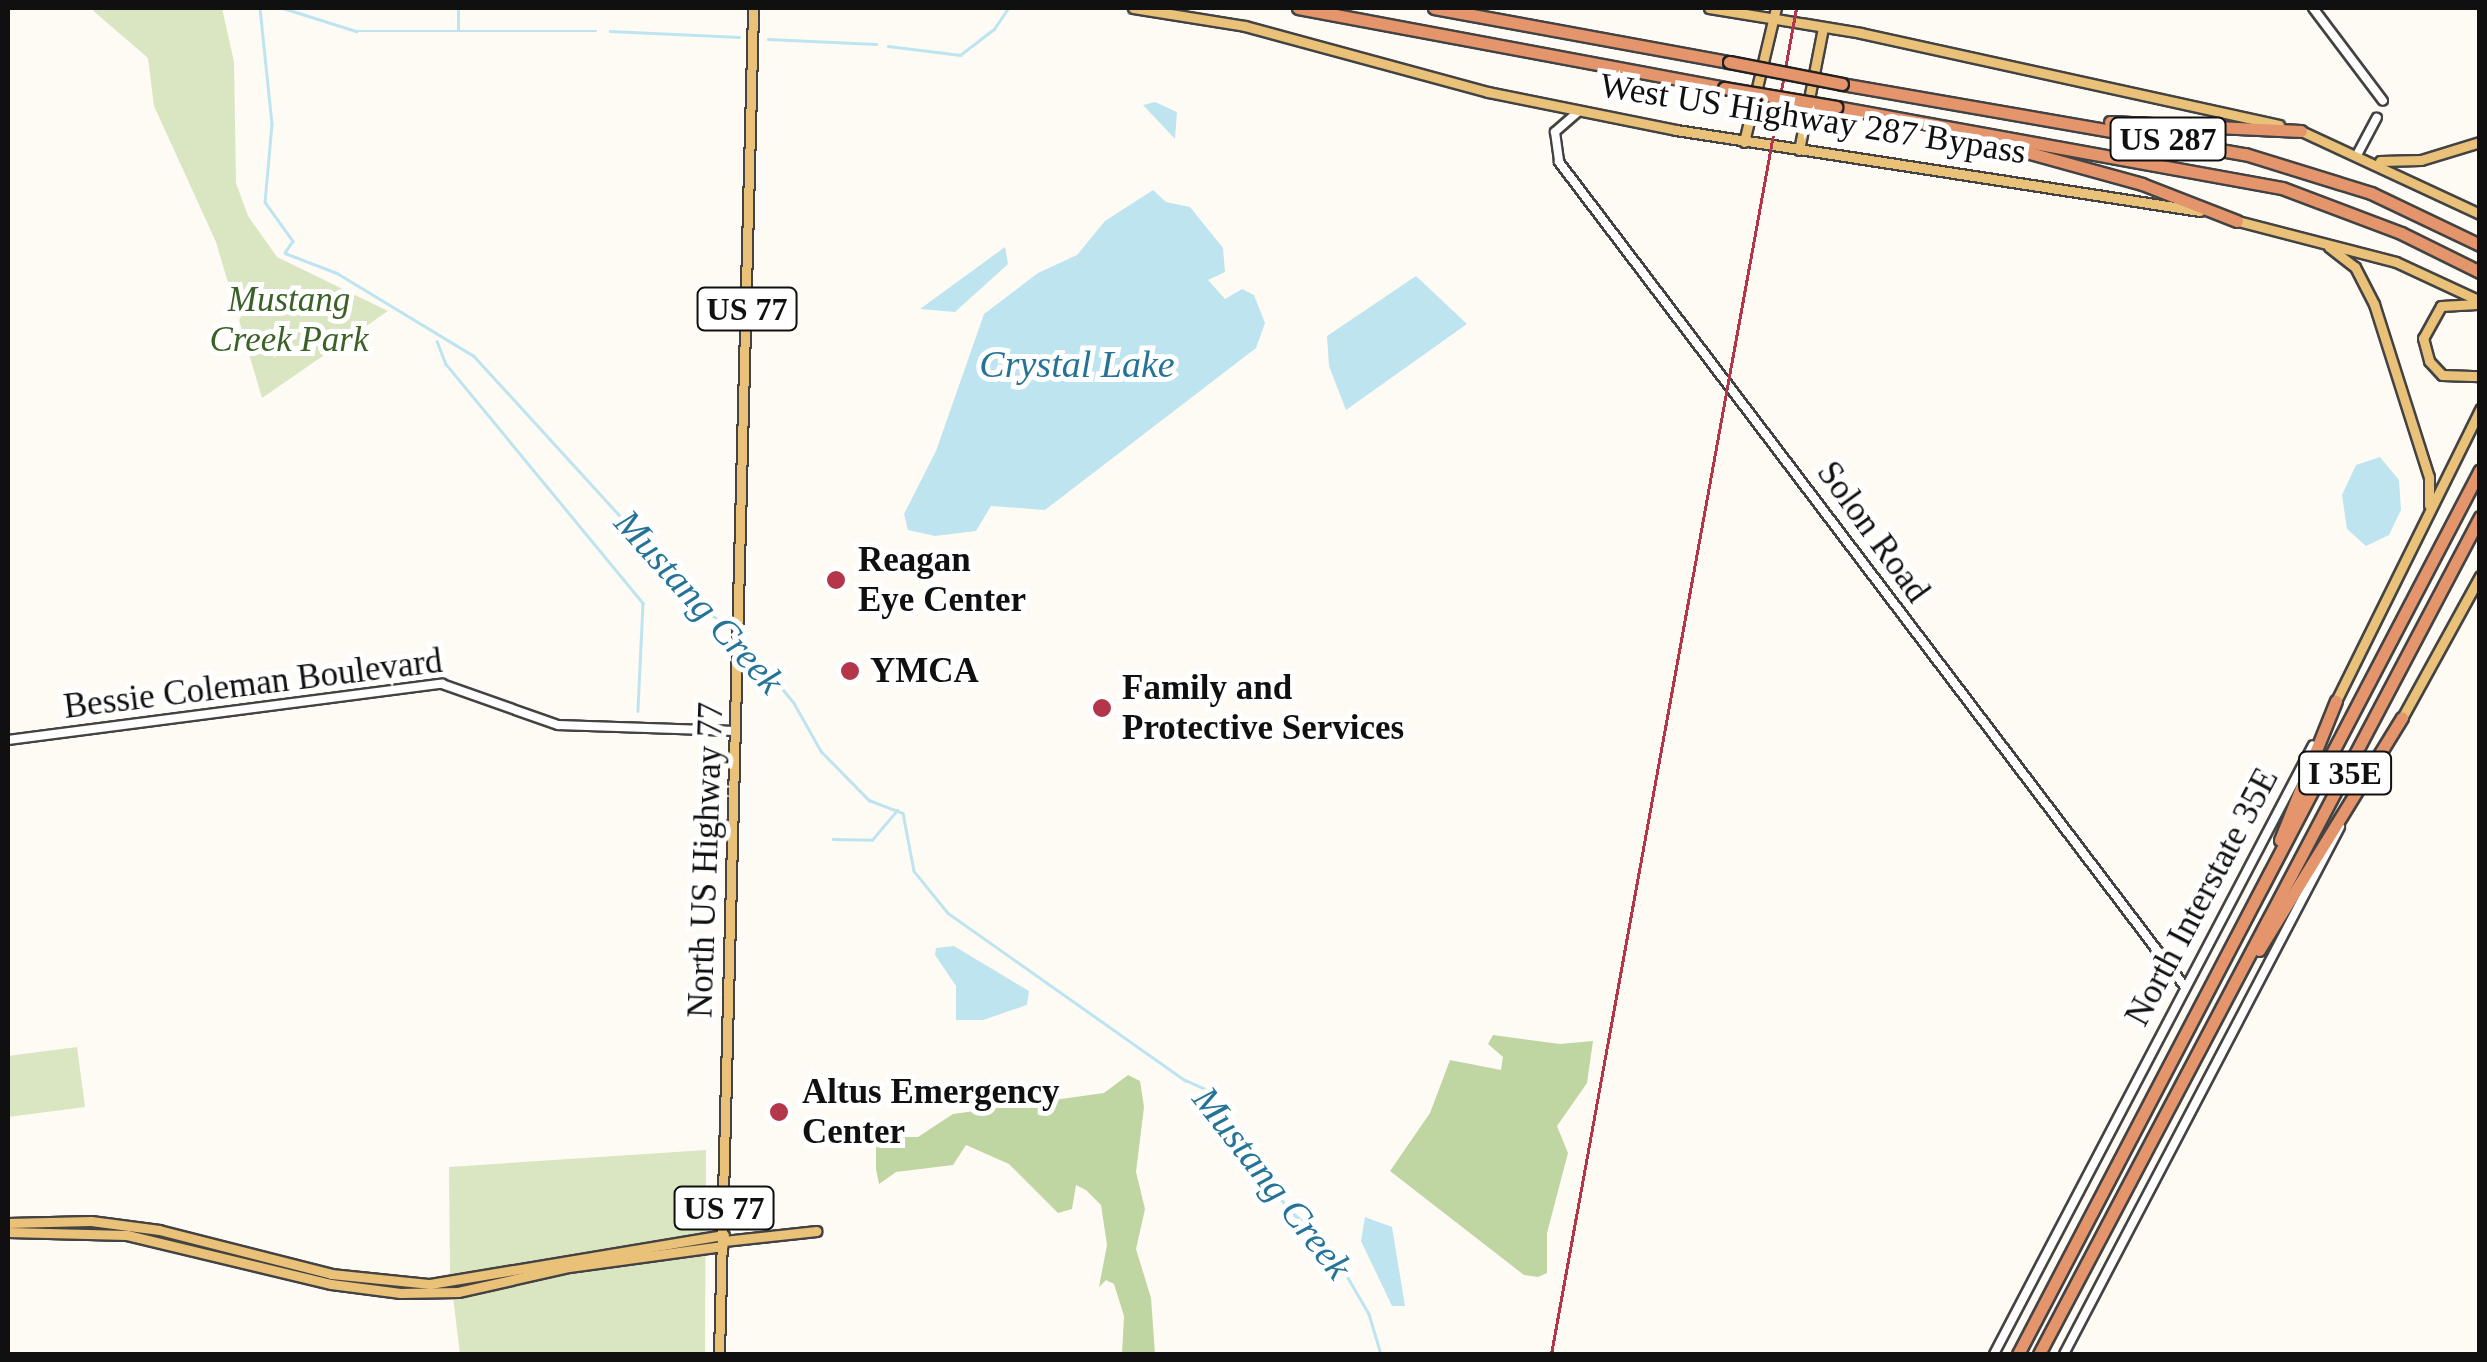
<!DOCTYPE html>
<style>
body{margin:0}
#map{position:relative;width:2487px;height:1362px;overflow:hidden;background:#fefbf5;font-family:Georgia,serif}
div>[style]{position:absolute}
.green>*{inset:0;background:#d9e6c1}
.forest>*{inset:0;background:#bfd5a2}
.water>*{inset:0;background:#bee4f0}
.stream>*{height:2.5px;margin:-1.25px;padding:0 1.25px;transform-origin:1.25px;border-radius:1.25px;background:#bee4f0}
.roads{filter:drop-shadow(2px 0 #434343) drop-shadow(-2px 0 #434343) drop-shadow(0 2px #434343) drop-shadow(0 -2px #434343)}
.minor>*{height:8px;margin:-4px;padding:0 4px;transform-origin:4px;border-radius:4px;background:#fff}
.major>*{height:9px;margin:-4.5px;padding:0 4.5px;transform-origin:4.5px;border-radius:4.5px;background:#eac179}
.highway>*{height:11px;margin:-5.5px;padding:0 5.5px;transform-origin:5.5px;border-radius:5.5px;background:#e5956c}
.rail>*{height:2.5px;margin:-1.25px;padding:0 1.25px;transform-origin:1.25px;border-radius:1.25px;background:#b3364b}
.bridges{filter:drop-shadow(2px 0 #212121) drop-shadow(-2px 0 #212121) drop-shadow(0 2px #212121) drop-shadow(0 -2px #212121)}
.highway-bridge>*{height:11px;margin:-5.5px;padding:0 5.5px;transform-origin:5.5px;border-radius:5.5px;background:#e5956c}
.dots>*{width:28px;height:28px;translate:-50% -50%;box-sizing:border-box;border:5px solid #fff;border-radius:50%}
span{translate:-50% -50%;white-space:nowrap;text-align:center;line-height:1.15;-webkit-text-stroke:10px #fff;paint-order:stroke}
.shield-label span{padding:2px 8px;background:#fff;border:2px solid;border-radius:8px;-webkit-text-stroke-width:0}
.shield-label{font-size:32px;color:#101010;font-weight:700}
.street-label{font-size:35px;color:#101010}
.park-label{font-size:35px;color:#3a6226;font-style:italic}
.poi-label{font-size:35px;color:#101010;font-weight:700}
.left{translate:0 -50%;text-align:left}
.water-label{font-size:38px;color:#257397;font-style:italic}
.frame{position:absolute;inset:0;border:10px solid #101010;pointer-events:none}
</style>
<div id="map">
<div class="green">
<div style="clip-path:polygon(90px 8px,222px 8px,234px 62px,236px 183px,248px 216px,277px 257px,388px 311px,262px 398px,216px 242px,154px 106px,148px 58px)"></div>
<div style="clip-path:polygon(77px 1047px,85px 1107px,8px 1117px,8px 1056px)"></div>
<div style="clip-path:polygon(706px 1150px,705px 1354px,460px 1354px,450px 1272px,449px 1167px)"></div>
</div>
<div class="forest">
<div style="clip-path:polygon(1493px 1035px,1560px 1044px,1593px 1041px,1587px 1083px,1557px 1126px,1568px 1153px,1547px 1233px,1547px 1273px,1538px 1277px,1524px 1275px,1390px 1171px,1430px 1113px,1450px 1060px,1501px 1070px,1503px 1057px,1488px 1044px)"></div>
<div style="clip-path:polygon(1128px 1075px,1140px 1081px,1144px 1107px,1136px 1172px,1145px 1209px,1136px 1249px,1151px 1298px,1155px 1354px,1122px 1354px,1124px 1316px,1114px 1284px,1106px 1280px,1099px 1287px,1107px 1245px,1101px 1205px,1086px 1190px,1076px 1185px,1072px 1209px,1058px 1213px,1009px 1164px,966px 1145px,953px 1165px,896px 1172px,879px 1184px,876px 1169px,876px 1143px,884px 1137px,918px 1137px,953px 1114px,1104px 1093px)"></div>
</div>
<div class="water">
<div style="clip-path:polygon(1155px 102px,1177px 112px,1175px 139px,1143px 105px)"></div>
<div style="clip-path:polygon(1153px 190px,1166px 202px,1190px 207px,1223px 248px,1225px 272px,1208px 280px,1225px 299px,1242px 289px,1254px 295px,1265px 323px,1256px 348px,1045px 510px,991px 506px,976px 531px,935px 536px,908px 530px,904px 514px,936px 451px,984px 314px,1038px 273px,1077px 255px,1105px 221px)"></div>
<div style="clip-path:polygon(1005px 247px,1008px 264px,955px 312px,920px 309px)"></div>
<div style="clip-path:polygon(1416px 276px,1467px 324px,1346px 410px,1329px 366px,1327px 336px)"></div>
<div style="clip-path:polygon(2380px 457px,2399px 480px,2401px 510px,2389px 535px,2366px 546px,2347px 529px,2342px 495px,2356px 465px)"></div>
<div style="clip-path:polygon(954px 946px,1029px 991px,1027px 1005px,983px 1020px,956px 1020px,956px 986px,935px 955px,936px 948px)"></div>
<div style="clip-path:polygon(1365px 1217px,1392px 1227px,1405px 1306px,1392px 1306px,1361px 1241px)"></div>
</div>
<div class="stream">
<div style="left:260px;top:8px;width:117px;rotate:84.1deg"></div>
<div style="left:272px;top:124px;width:78px;rotate:95.1deg"></div>
<div style="left:265px;top:202px;width:48px;rotate:54.3deg"></div>
<div style="left:293px;top:241px;width:14px;rotate:124deg"></div>
<div style="left:285px;top:253px;width:56px;rotate:21deg"></div>
<div style="left:337px;top:273px;width:160px;rotate:31.2deg"></div>
<div style="left:474px;top:356px;width:348px;rotate:47.6deg"></div>
<div style="left:709px;top:613px;width:32px;rotate:35deg"></div>
<div style="left:283px;top:8px;width:77px;rotate:17.5deg"></div>
<div style="left:356px;top:31px;width:240px"></div>
<div style="left:458px;top:30px;width:22px;rotate:-90deg"></div>
<div style="left:610px;top:31px;width:129px;rotate:2.7deg"></div>
<div style="left:768px;top:39px;width:108px;rotate:2.7deg"></div>
<div style="left:888px;top:46px;width:73px;rotate:7.1deg"></div>
<div style="left:960px;top:55px;width:43px;rotate:-37.4deg"></div>
<div style="left:994px;top:29px;width:25px;rotate:-56deg"></div>
<div style="left:437px;top:341px;width:25px;rotate:69deg"></div>
<div style="left:446px;top:364px;width:310px;rotate:50.5deg"></div>
<div style="left:643px;top:603px;width:108px;rotate:92.7deg"></div>
<div style="left:740px;top:637px;width:85px;rotate:50.7deg"></div>
<div style="left:794px;top:703px;width:55px;rotate:60.6deg"></div>
<div style="left:821px;top:751px;width:69px;rotate:45.6deg"></div>
<div style="left:869px;top:800px;width:36px;rotate:21deg"></div>
<div style="left:903px;top:813px;width:59px;rotate:79.3deg"></div>
<div style="left:914px;top:871px;width:54px;rotate:51deg"></div>
<div style="left:948px;top:913px;width:290px;rotate:35.2deg"></div>
<div style="left:1185px;top:1080px;width:30px;rotate:24deg"></div>
<div style="left:1212px;top:1092px;width:36px;rotate:76deg"></div>
<div style="left:1221px;top:1127px;width:27px;rotate:54deg"></div>
<div style="left:1237px;top:1149px;width:88px;rotate:48.7deg"></div>
<div style="left:1295px;top:1215px;width:38px;rotate:37deg"></div>
<div style="left:1325px;top:1238px;width:88px;rotate:59.9deg"></div>
<div style="left:1369px;top:1314px;width:42px;rotate:73.3deg"></div>
<div style="left:833px;top:839px;width:39px;rotate:1deg"></div>
<div style="left:872px;top:840px;width:39px;rotate:-50deg"></div>
</div>
<div class="roads">
<div class="minor">
<div style="left:2313px;top:8px;width:116px;rotate:53deg"></div>
<div style="left:1579px;top:111px;width:32px;rotate:139deg"></div>
<div style="left:1555px;top:132px;width:30px;rotate:82deg"></div>
<div style="left:1559px;top:162px;width:1036px;rotate:52.81deg"></div>
<div style="left:2358px;top:153px;width:40px;rotate:-62deg"></div>
<div style="left:8px;top:740px;width:438px;rotate:-7.4deg"></div>
<div style="left:442px;top:684px;width:123px;rotate:19.5deg"></div>
<div style="left:558px;top:725px;width:178px;rotate:1.9deg"></div>
<div style="left:1994px;top:1354px;width:687px;rotate:-62.35deg"></div>
<div style="left:2064px;top:1354px;width:595px;rotate:-62.36deg"></div>
</div>
<div class="major">
<div style="left:1133px;top:8px;width:113px;rotate:9.1deg"></div>
<div style="left:1245px;top:26px;width:252px;rotate:15.2deg"></div>
<div style="left:1488px;top:92px;width:192px;rotate:11.4deg"></div>
<div style="left:1676px;top:130px;width:530px;rotate:8.79deg"></div>
<div style="left:1709px;top:8px;width:154px;rotate:9.3deg"></div>
<div style="left:1861px;top:33px;width:428px;rotate:12.4deg"></div>
<div style="left:2299px;top:130px;width:200px;rotate:24.9deg"></div>
<div style="left:1744px;top:142px;width:138px;rotate:-76.6deg"></div>
<div style="left:1799px;top:150px;width:124px;rotate:-78.9deg"></div>
<div style="left:2380px;top:161px;width:41px;rotate:-1.4deg"></div>
<div style="left:2421px;top:160px;width:62px;rotate:-17deg"></div>
<div style="left:2234px;top:220px;width:167px;rotate:14.5deg"></div>
<div style="left:2396px;top:262px;width:93px;rotate:24.9deg"></div>
<div style="left:2329px;top:247px;width:33px;rotate:38deg"></div>
<div style="left:2355px;top:267px;width:42px;rotate:62.8deg"></div>
<div style="left:2374px;top:304px;width:182px;rotate:72.4deg"></div>
<div style="left:2429px;top:477px;width:28px;rotate:90deg"></div>
<div style="left:2477px;top:304px;width:36px;rotate:177deg"></div>
<div style="left:2441px;top:306px;width:37px;rotate:119deg"></div>
<div style="left:2423px;top:338px;width:24px;rotate:75deg"></div>
<div style="left:2429px;top:361px;width:19px;rotate:47deg"></div>
<div style="left:2442px;top:375px;width:38px;rotate:2deg"></div>
<div style="left:2336px;top:701px;width:326px;rotate:-63.7deg"></div>
<div style="left:2402px;top:718px;width:162px;rotate:-61.2deg"></div>
<div style="left:8px;top:1223px;width:83px;rotate:-1.4deg"></div>
<div style="left:91px;top:1221px;width:69px;rotate:7.5deg"></div>
<div style="left:159px;top:1230px;width:178px;rotate:14.3deg"></div>
<div style="left:331px;top:1274px;width:100px;rotate:5.8deg"></div>
<div style="left:430px;top:1284px;width:298px;rotate:-9.5deg"></div>
<div style="left:8px;top:1232px;width:119px;rotate:1.4deg"></div>
<div style="left:127px;top:1235px;width:210px;rotate:13.5deg"></div>
<div style="left:331px;top:1284px;width:70px;rotate:7.4deg"></div>
<div style="left:400px;top:1293px;width:58px;rotate:-1deg"></div>
<div style="left:458px;top:1292px;width:114px;rotate:-12.7deg"></div>
<div style="left:569px;top:1267px;width:155px;rotate:-7.8deg"></div>
<div style="left:724px;top:1241px;width:93px;rotate:-6.2deg"></div>
<div style="left:719px;top:1354px;width:1346px;rotate:-88.55deg"></div>
</div>
<div class="highway">
<div style="left:1298px;top:8px;width:433px;rotate:10.6deg"></div>
<div style="left:1434px;top:8px;width:300px;rotate:10.4deg"></div>
<div style="left:1842px;top:84px;width:409px;rotate:9.9deg"></div>
<div style="left:2245px;top:154px;width:132px;rotate:17.2deg"></div>
<div style="left:2371px;top:193px;width:121px;rotate:25.5deg"></div>
<div style="left:1836px;top:107px;width:453px;rotate:10.3deg"></div>
<div style="left:2282px;top:188px;width:127px;rotate:20.7deg"></div>
<div style="left:2401px;top:233px;width:88px;rotate:26.3deg"></div>
<div style="left:2110px;top:122px;width:191px;rotate:2.7deg"></div>
<div style="left:1979px;top:139px;width:169px;rotate:15.4deg"></div>
<div style="left:2142px;top:184px;width:102px;rotate:21.3deg"></div>
<div style="left:2280px;top:840px;width:150px;rotate:-68.1deg"></div>
<div style="left:2259px;top:950px;width:273px;rotate:-58.4deg"></div>
<div style="left:2018px;top:1354px;width:997px;rotate:-62.41deg"></div>
<div style="left:2039px;top:1354px;width:946px;rotate:-62.22deg"></div>
</div>
</div>
<div class="rail">
<div style="left:1551px;top:1354px;width:1368px;rotate:-79.68deg"></div>
</div>
<div class="bridges">
<div class="highway-bridge">
<div style="left:1729px;top:62px;width:115px;rotate:11deg"></div>
<div style="left:1724px;top:88px;width:114px;rotate:9.6deg"></div>
</div>
</div>
<div class="dots">
<div style="left:836px;top:580px;background:#b3364b"></div>
<div style="left:850px;top:671px;background:#b3364b"></div>
<div style="left:1102px;top:708px;background:#b3364b"></div>
<div style="left:779px;top:1112px;background:#b3364b"></div>
</div>
<div class="shield-label">
<span style="left:2168px;top:139px">US 287</span>
<span style="left:747px;top:309px">US 77</span>
<span style="left:2345px;top:773px">I 35E</span>
<span style="left:724px;top:1208px">US 77</span>
</div>
<div class="street-label">
<span style="left:1813px;top:119px;rotate:9deg">West US Highway 287 Bypass</span>
<span style="left:1873px;top:532px;rotate:54deg">Solon Road</span>
<span style="left:253px;top:684px;rotate:-7deg">Bessie Coleman Boulevard</span>
<span style="left:706px;top:860px;rotate:-88deg">North US Highway 77</span>
<span style="left:2202px;top:897px;rotate:-62deg">North Interstate 35E</span>
</div>
<div class="park-label">
<span style="left:289px;top:320px">Mustang<br>Creek Park</span>
</div>
<div class="poi-label">
<span class="left" style="left:858px;top:580px">Reagan<br>Eye Center</span>
<span class="left" style="left:870px;top:671px">YMCA</span>
<span class="left" style="left:1122px;top:708px">Family and<br>Protective Services</span>
<span class="left" style="left:802px;top:1112px">Altus Emergency<br>Center</span>
</div>
<div class="water-label">
<span style="left:1077px;top:365px">Crystal Lake</span>
<span style="left:699px;top:602px;rotate:48deg">Mustang Creek</span>
<span style="left:1272px;top:1183px;rotate:52deg">Mustang Creek</span>
</div>
<div class="frame"></div>
</div>
